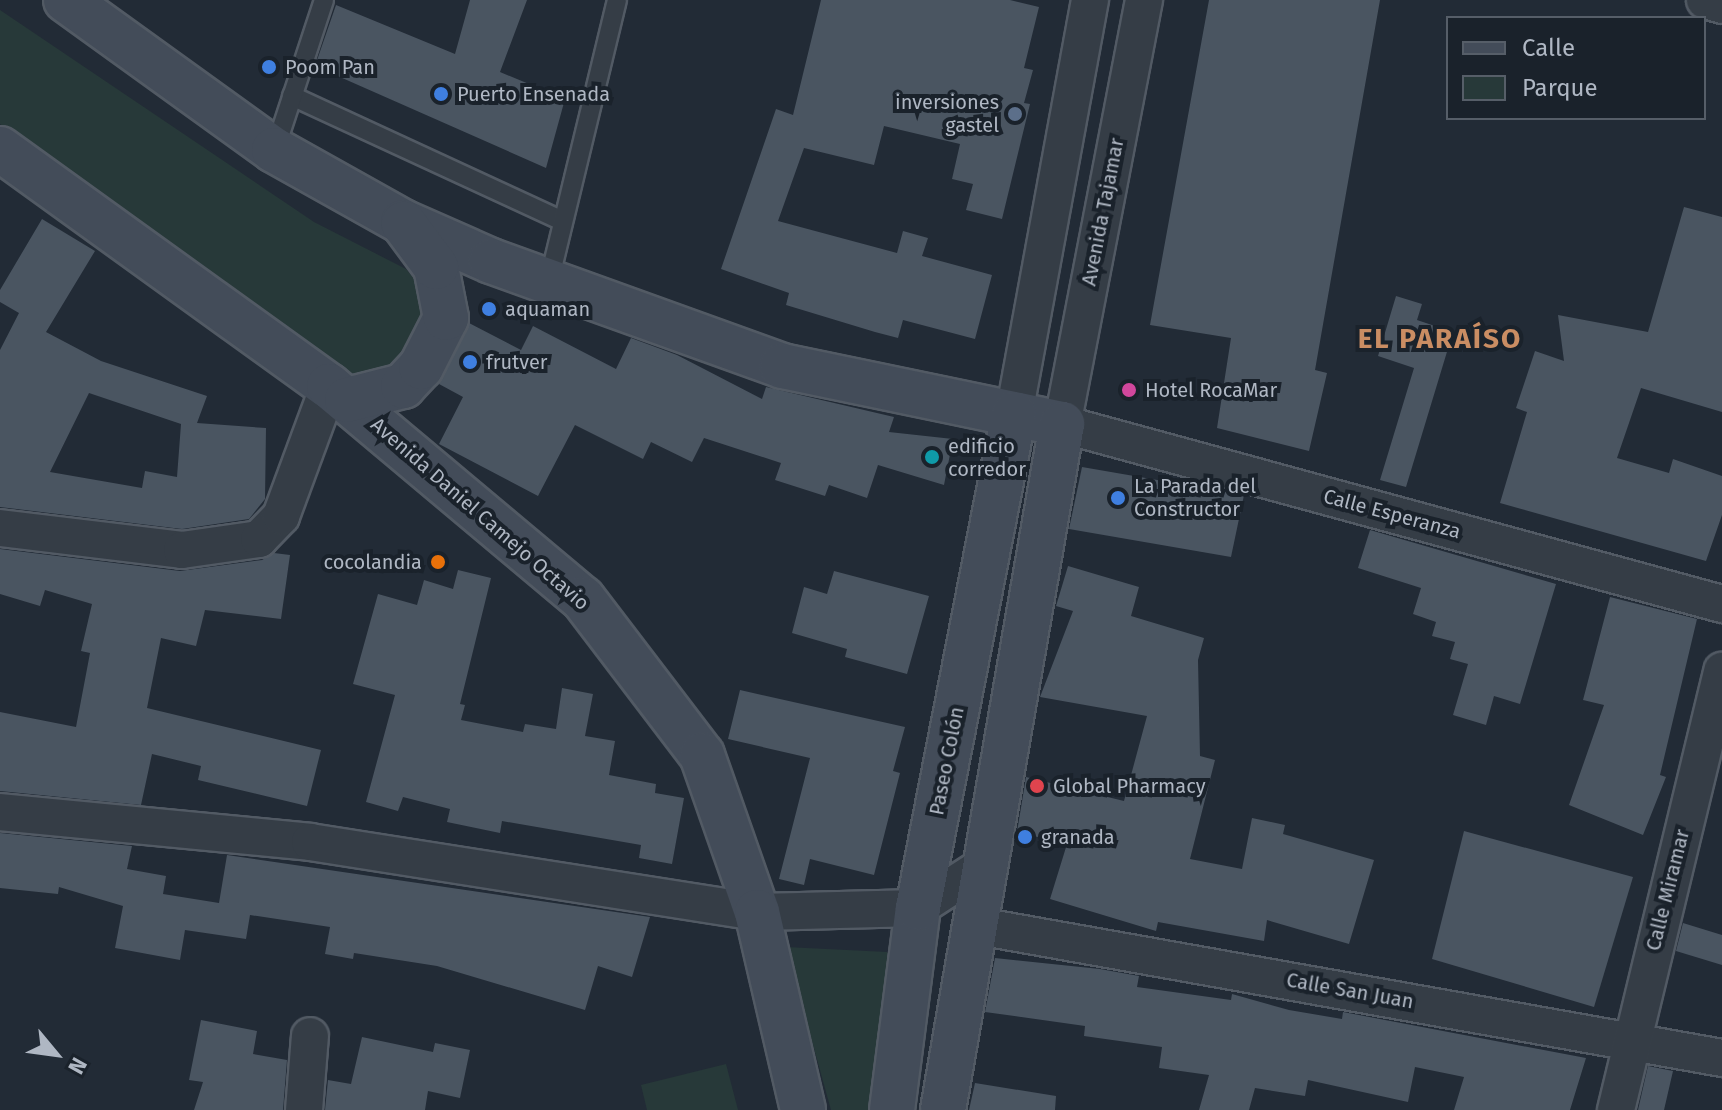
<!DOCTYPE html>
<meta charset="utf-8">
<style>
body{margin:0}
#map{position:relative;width:1722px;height:1110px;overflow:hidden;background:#222b36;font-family:"Fira Sans",sans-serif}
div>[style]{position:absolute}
.green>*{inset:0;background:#273939}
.building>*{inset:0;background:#4a5561}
.roads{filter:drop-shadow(2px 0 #525a64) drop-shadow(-2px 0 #525a64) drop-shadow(0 2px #525a64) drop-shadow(0 -2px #525a64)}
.service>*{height:18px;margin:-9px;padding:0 9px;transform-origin:9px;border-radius:9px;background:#353d46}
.minor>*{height:36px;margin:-18px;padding:0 18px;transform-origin:18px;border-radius:18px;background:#353d46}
.secondary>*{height:44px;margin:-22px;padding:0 22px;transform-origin:22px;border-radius:22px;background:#434c59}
.dots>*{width:22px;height:22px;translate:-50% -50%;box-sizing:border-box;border:4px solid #1a222b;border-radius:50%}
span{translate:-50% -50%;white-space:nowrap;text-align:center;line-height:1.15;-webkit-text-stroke:8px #1a222b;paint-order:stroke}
.poi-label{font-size:20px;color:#afb7c3}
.left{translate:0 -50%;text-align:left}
.right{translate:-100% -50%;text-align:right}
.street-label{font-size:20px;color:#afb7c3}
.district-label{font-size:28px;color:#ca8d63;font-weight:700;letter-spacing:2px}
.legend{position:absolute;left:1446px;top:16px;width:260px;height:104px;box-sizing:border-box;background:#1a222b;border:2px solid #565e68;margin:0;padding:10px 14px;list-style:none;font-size:24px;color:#afb7c3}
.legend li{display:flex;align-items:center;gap:16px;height:40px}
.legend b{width:40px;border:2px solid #565e68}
.north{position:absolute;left:16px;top:1014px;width:80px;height:80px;-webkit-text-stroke:6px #1a222b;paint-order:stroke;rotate:119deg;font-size:22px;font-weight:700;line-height:32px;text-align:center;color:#afb7c3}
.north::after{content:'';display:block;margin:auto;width:28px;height:36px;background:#afb7c3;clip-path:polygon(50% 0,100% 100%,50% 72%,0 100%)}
</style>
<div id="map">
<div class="green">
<div style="clip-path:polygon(0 10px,314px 222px,406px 269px,430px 298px,421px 352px,372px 378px,344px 372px,0 124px)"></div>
<div style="clip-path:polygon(786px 947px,887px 952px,907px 974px,881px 1110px,831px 1110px)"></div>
<div style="clip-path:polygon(726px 1064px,738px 1110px,647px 1110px,641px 1085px)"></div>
</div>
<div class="building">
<div style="clip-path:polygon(470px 0,527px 0,500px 72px,565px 99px,546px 168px,315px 66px,336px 5px,455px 54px)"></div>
<div style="clip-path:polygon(821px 0,1010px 0,1039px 7px,1024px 68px,1033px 70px,1024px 103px,1030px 104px,1002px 219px,966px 210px,973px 184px,952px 179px,960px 144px,884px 126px,874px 165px,804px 148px,778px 221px,897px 253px,903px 231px,928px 238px,922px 256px,992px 275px,975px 339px,903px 320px,898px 338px,875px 332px,786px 305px,789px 293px,721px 269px,776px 109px,793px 115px)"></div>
<div style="clip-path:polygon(1209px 0,1380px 0,1315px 370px,1327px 373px,1309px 451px,1217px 428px,1231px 338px,1150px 325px)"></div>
<div style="clip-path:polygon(1684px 207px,1722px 217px,1722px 412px,1641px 388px,1617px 458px,1669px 473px,1673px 459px,1722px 476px,1722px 515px,1706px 561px,1500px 503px,1527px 412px,1516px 408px,1535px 351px,1564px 361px,1558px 315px,1648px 332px)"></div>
<div style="clip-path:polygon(evenodd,42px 219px,95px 251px,46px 332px,101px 361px,207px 396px,197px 423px,266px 428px,265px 499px,249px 519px,182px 529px,0 507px,0 350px,19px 313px,0 302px,0 290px,42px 219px,89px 393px,181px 424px,177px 477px,145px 471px,142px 488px,50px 472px,89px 393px)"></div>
<div style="clip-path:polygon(1396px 296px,1422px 304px,1417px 320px,1453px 332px,1406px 487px,1380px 480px,1414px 368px,1378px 356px)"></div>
<div style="clip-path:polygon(469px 323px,521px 350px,533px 326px,616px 369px,631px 338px,677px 355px,762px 399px,766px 387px,894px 417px,889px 432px,953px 439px,944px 485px,878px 465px,867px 498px,829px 485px,825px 496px,775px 480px,781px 463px,704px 438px,692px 462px,651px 442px,643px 459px,575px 425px,538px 496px,439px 444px,463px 397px,439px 384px)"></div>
<div style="clip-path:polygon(1082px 467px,1244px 495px,1231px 557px,1069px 529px)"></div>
<div style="clip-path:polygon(1370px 530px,1556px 584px,1520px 704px,1494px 696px,1486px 725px,1453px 715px,1468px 664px,1450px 659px,1455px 642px,1432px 636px,1436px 622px,1413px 614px,1421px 588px,1358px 568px)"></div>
<div style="clip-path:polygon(0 549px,180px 571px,262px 560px,274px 553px,290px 555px,281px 619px,205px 610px,196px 646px,161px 638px,147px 708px,321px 750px,307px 806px,198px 780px,201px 766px,152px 754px,141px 805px,0 791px,0 712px,76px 727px,90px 653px,81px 651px,92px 604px,45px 590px,40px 606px,0 594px)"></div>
<div style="clip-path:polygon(1068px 566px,1139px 587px,1131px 616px,1204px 638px,1198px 660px,1200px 756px,1215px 760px,1190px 859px,1242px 869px,1252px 818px,1285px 825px,1283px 834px,1374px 860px,1349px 944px,1267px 920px,1264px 941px,1158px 922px,1156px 931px,1050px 899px,1067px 844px,1017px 832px,1026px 777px,1124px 801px,1147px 716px,1040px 697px,1073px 611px,1056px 606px)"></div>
<div style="clip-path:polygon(458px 570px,491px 578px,460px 704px,465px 705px,461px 720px,523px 732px,525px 724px,556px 729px,562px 688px,593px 694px,585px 736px,615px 741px,609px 775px,656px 784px,655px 793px,684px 798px,672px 864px,639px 858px,641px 845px,502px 821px,500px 833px,447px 822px,450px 809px,403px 797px,398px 811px,366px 802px,395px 695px,353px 684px,378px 594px,417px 605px,424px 580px,453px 589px)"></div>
<div style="clip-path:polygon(834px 571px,929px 596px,907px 674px,845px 657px,847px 649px,792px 633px,804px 587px,827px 594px)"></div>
<div style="clip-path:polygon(1610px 597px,1697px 619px,1660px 775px,1666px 777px,1643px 835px,1569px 805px,1604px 705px,1583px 700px)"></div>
<div style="clip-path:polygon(740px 690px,905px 727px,893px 771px,900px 773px,874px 875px,810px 859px,804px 885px,779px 879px,810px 758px,728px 739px)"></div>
<div style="clip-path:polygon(1464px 831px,1633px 877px,1594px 1007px,1432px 959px)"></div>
<div style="clip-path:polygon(0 833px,132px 846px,127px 869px,166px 876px,163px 894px,219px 903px,227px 855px,650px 917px,632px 977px,598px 966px,585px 1010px,437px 966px,354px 953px,353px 959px,325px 954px,330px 927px,250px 915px,246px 939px,185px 930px,180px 960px,115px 948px,123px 906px,59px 887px,58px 894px,0 888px)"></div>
<div style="clip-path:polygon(1683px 923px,1722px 935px,1722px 965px,1676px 951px)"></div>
<div style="clip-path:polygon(995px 958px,1100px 969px,1139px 976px,1137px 987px,1231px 1000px,1232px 994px,1289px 1010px,1342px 1019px,1343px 1012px,1586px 1058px,1570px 1110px,1454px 1110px,1464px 1077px,1415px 1067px,1408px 1102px,1308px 1080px,1305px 1096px,1255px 1088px,1249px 1110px,1199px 1110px,1209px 1075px,1159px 1068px,1162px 1047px,1084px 1036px,1085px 1026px,985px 1012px)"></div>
<div style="clip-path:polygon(201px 1020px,257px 1031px,253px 1054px,287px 1060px,283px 1110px,194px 1110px,203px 1082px,189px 1080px)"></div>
<div style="clip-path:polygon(362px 1037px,433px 1052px,435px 1043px,470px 1050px,460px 1098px,428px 1091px,425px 1110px,325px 1110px,328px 1080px,351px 1084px)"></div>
<div style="clip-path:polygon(1648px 1066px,1673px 1071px,1664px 1110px,1638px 1110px)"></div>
<div style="clip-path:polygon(975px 1083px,1056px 1096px,1055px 1110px,969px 1110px)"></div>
</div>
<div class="roads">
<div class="service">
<div style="left:292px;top:96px;width:298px;rotate:24.8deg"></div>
<div style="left:275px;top:149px;width:157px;rotate:-71.8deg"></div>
<div style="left:549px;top:281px;width:289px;rotate:-76.4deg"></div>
</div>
<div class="minor">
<div style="left:1144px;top:0;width:432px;rotate:100.9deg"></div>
<div style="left:1062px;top:424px;width:684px;rotate:15.26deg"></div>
<div style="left:1705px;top:0;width:18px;rotate:16deg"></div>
<div style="left:1014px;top:414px;width:421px;rotate:-79.6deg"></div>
<div style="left:0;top:528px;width:183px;rotate:6.9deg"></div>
<div style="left:182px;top:550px;width:78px;rotate:-8.1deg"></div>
<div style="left:259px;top:539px;width:32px;rotate:-46deg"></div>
<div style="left:281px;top:516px;width:139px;rotate:-69.7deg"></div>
<div style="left:0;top:812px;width:311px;rotate:5.5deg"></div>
<div style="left:310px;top:842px;width:452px;rotate:8.9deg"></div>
<div style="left:757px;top:912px;width:161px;rotate:-1.4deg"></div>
<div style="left:918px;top:908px;width:81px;rotate:-32.9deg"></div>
<div style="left:978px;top:926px;width:756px;rotate:10.06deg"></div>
<div style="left:304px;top:1110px;width:74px;rotate:-85.4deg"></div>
<div style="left:1616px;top:1110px;width:452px;rotate:-76.4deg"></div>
</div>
<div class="secondary">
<div style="left:66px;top:0;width:256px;rotate:35.8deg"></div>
<div style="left:274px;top:150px;width:148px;rotate:29.2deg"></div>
<div style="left:403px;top:222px;width:96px;rotate:23.9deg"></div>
<div style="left:491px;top:261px;width:309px;rotate:19.8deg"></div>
<div style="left:782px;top:366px;width:286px;rotate:11.7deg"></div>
<div style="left:1062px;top:424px;width:696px;rotate:99.84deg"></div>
<div style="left:0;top:149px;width:405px;rotate:35.8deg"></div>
<div style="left:329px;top:386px;width:331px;rotate:40deg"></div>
<div style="left:583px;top:599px;width:196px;rotate:52.7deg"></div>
<div style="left:702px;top:755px;width:166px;rotate:70.7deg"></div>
<div style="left:757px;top:912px;width:203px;rotate:76.9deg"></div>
<div style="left:347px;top:400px;width:58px;rotate:-14deg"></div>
<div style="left:403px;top:386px;width:26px;rotate:-47deg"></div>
<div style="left:421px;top:367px;width:55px;rotate:-63deg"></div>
<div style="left:446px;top:318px;width:52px;rotate:-101.1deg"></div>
<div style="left:436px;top:267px;width:54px;rotate:-126.7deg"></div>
<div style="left:892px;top:1110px;width:204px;rotate:-82.7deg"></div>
<div style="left:918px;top:908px;width:503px;rotate:-79deg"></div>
</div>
</div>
<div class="dots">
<div style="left:269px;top:67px;background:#3f7fe0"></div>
<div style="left:441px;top:94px;background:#3f7fe0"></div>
<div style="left:1015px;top:114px;background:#5c6f8a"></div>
<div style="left:489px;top:309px;background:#3f7fe0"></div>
<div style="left:470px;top:362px;background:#3f7fe0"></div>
<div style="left:1129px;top:390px;background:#d1479c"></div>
<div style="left:932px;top:457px;background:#0f9aa8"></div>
<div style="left:1118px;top:498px;background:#3f7fe0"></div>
<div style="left:438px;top:562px;background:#e8710a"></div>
<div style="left:1037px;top:786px;background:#e0444e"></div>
<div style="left:1025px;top:837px;background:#3f7fe0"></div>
</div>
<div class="poi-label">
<span class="left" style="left:285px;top:67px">Poom Pan</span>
<span class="left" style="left:457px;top:94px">Puerto Ensenada</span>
<span class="right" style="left:999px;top:114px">inversiones<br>gastel</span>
<span class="left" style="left:505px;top:309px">aquaman</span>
<span class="left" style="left:486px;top:362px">frutver</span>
<span class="left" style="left:1145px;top:390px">Hotel RocaMar</span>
<span class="left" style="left:948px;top:458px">edificio<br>corredor</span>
<span class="left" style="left:1134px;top:498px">La Parada del<br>Constructor</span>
<span class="right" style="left:422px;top:562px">cocolandia</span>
<span class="left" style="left:1053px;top:786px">Global Pharmacy</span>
<span class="left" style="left:1041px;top:837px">granada</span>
</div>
<div class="street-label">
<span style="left:1103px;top:212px;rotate:-79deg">Avenida Tajamar</span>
<span style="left:480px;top:514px;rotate:41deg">Avenida Daniel Camejo Octavio</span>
<span style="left:1392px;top:514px;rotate:15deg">Calle Esperanza</span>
<span style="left:947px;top:761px;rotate:-79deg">Paseo Colón</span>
<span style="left:1668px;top:890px;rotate:-76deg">Calle Miramar</span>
<span style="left:1350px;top:991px;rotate:10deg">Calle San Juan</span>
</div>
<div class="district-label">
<span style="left:1440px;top:339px">EL PARAÍSO</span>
</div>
<ul class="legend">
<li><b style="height:10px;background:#434c59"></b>Calle</li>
<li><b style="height:22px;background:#273939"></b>Parque</li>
</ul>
<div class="north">N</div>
</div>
